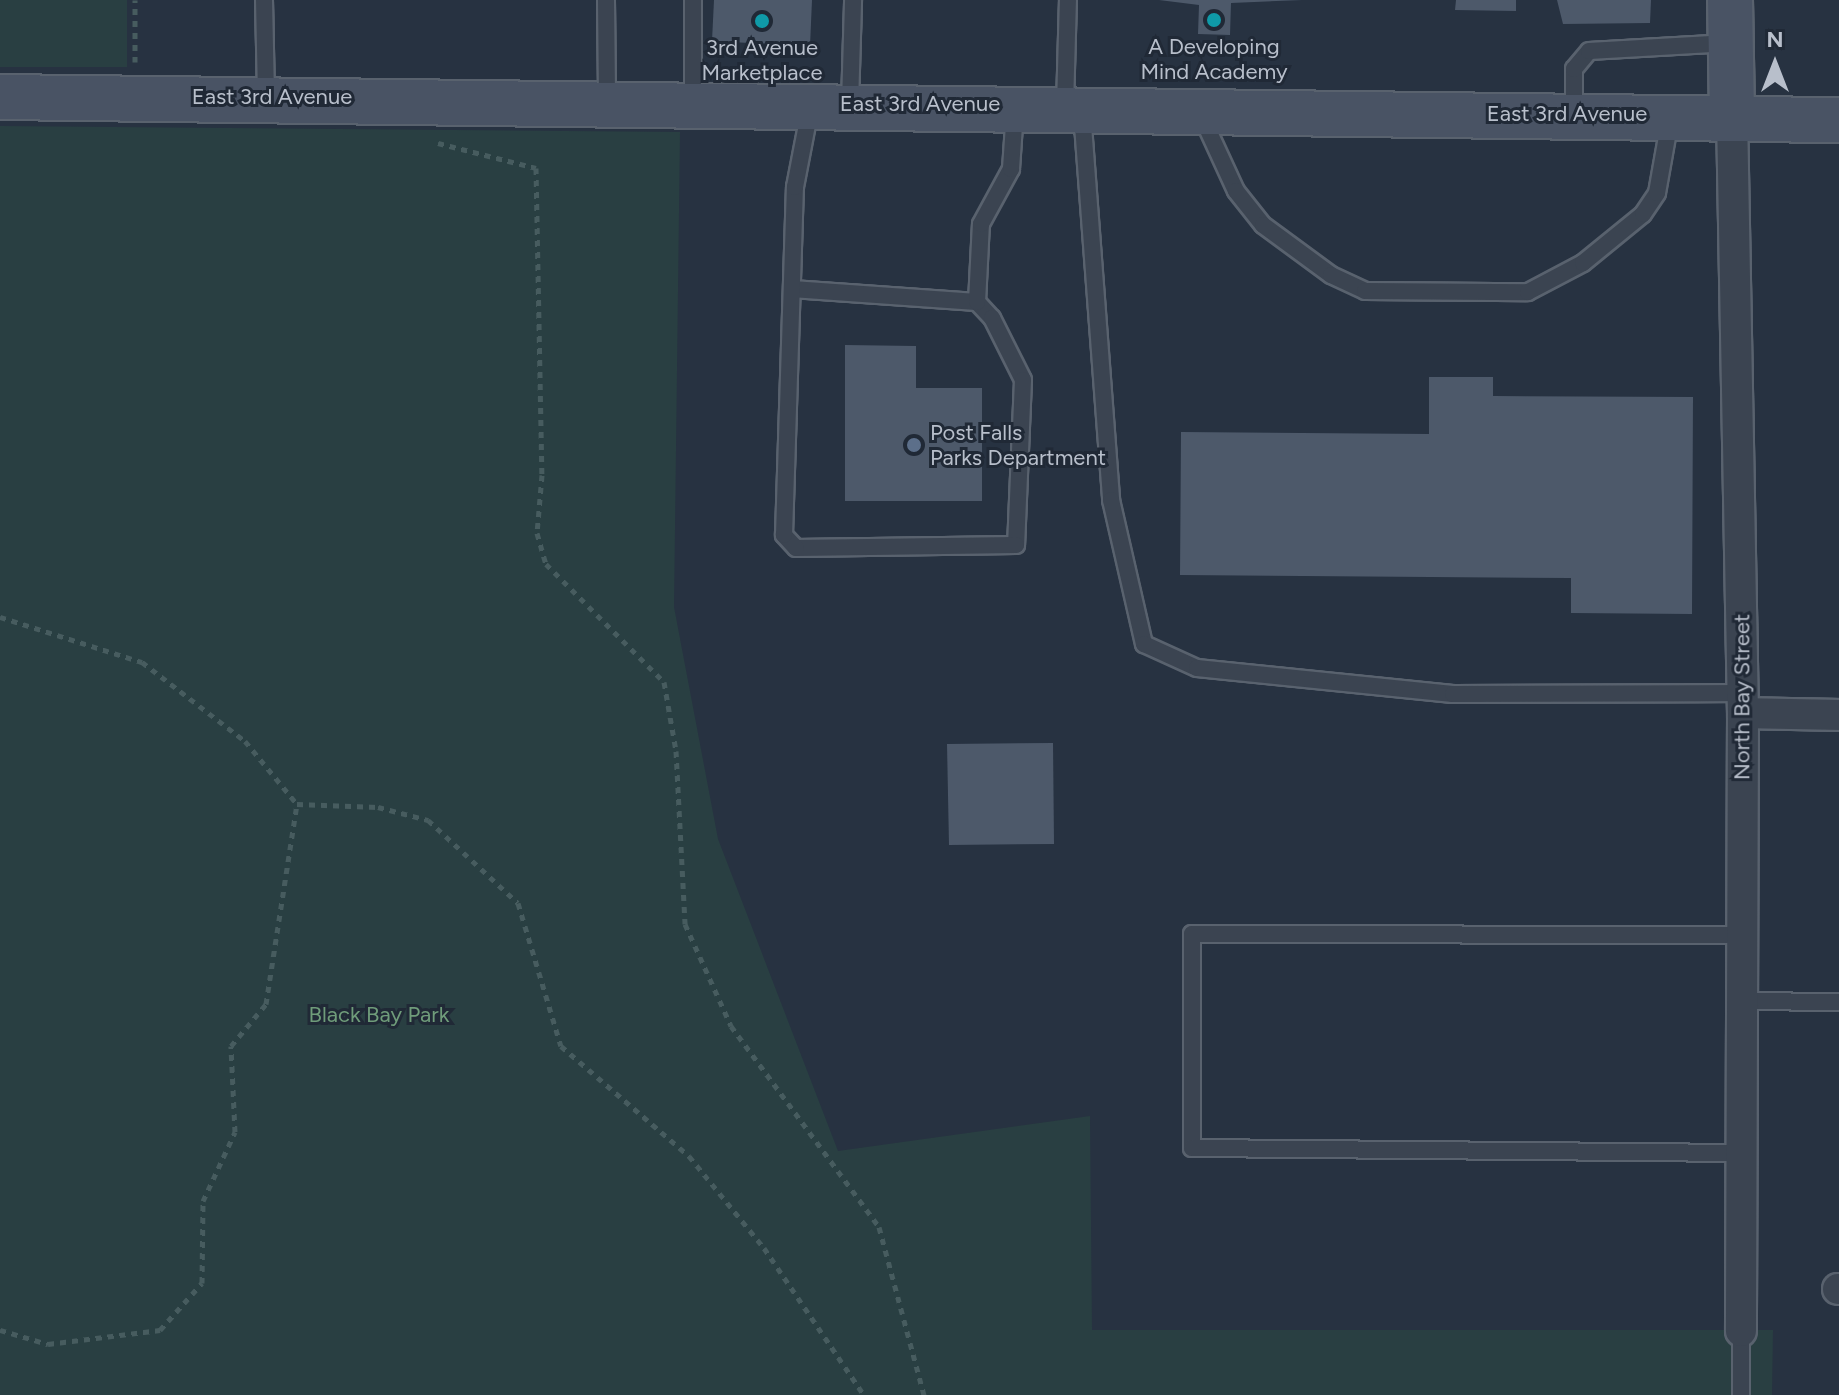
<!DOCTYPE html>
<style>
body{margin:0}
#map{position:relative;width:1839px;height:1395px;overflow:hidden;background:#273241;font-family:Figtree,sans-serif}
div>[style]{position:absolute}
.green>*{inset:0;background:#293f42}
.building>*{inset:0;background:#4d596a}
.path>*{height:5px;margin-top:-2.5px;transform-origin:0;background:repeating-linear-gradient(90deg,#475c5f 0 6px,transparent 0 12px)}
.roads{filter:drop-shadow(2px 0 #59626e) drop-shadow(-2px 0 #59626e) drop-shadow(0 2px #59626e) drop-shadow(0 -2px #59626e)}
.lane>*{height:16px;margin:-8px;padding:0 8px;transform-origin:8px;border-radius:8px;background:#3b4451}
.street>*{height:30px;margin:-15px;padding:0 15px;transform-origin:15px;border-radius:15px;background:#3b4451}
.secondary>*{height:44px;margin:-22px;padding:0 22px;transform-origin:22px;border-radius:22px;background:#495364}
.dots>*{width:22px;height:22px;translate:-50% -50%;box-sizing:border-box;border:4px solid #202936;border-radius:50%}
span{translate:-50% -50%;white-space:nowrap;text-align:center;line-height:1.15;-webkit-text-stroke:6px #202936;paint-order:stroke}
.poi-label{font-size:22px;color:#b8bfcb}
.left{translate:0 -50%;text-align:left}
.street-label{font-size:22px;color:#b8bfcb}
.park-label{font-size:22px;color:#6f9c7a}
.north{position:absolute;left:1735px;top:24px;width:80px;height:80px;-webkit-text-stroke:6px #202936;paint-order:stroke;rotate:0deg;font-size:22px;font-weight:700;line-height:32px;text-align:center;color:#b8bfcb}
.north::after{content:'';display:block;margin:auto;width:28px;height:36px;background:#b8bfcb;clip-path:polygon(50% 0,100% 100%,50% 72%,0 100%)}
</style>
<div id="map">
<div class="green">
<div style="clip-path:polygon(0 0,127px 0,127px 67px,0 67px)"></div>
<div style="clip-path:polygon(0 126px,680px 132px,674px 607px,718px 839px,838px 1151px,1090px 1116px,1092px 1330px,1773px 1330px,1772px 1395px,0 1395px)"></div>
</div>
<div class="building">
<div style="clip-path:polygon(714px 0,812px 0,810px 46px,712px 41px)"></div>
<div style="clip-path:polygon(1159px 0,1302px 0,1231px 3px,1230px 35px,1198px 34px,1199px 5px)"></div>
<div style="clip-path:polygon(1456px 0,1516px 0,1516px 11px,1455px 10px)"></div>
<div style="clip-path:polygon(1557px 0,1651px 0,1650px 23px,1563px 24px)"></div>
<div style="clip-path:polygon(845px 345px,916px 346px,916px 388px,982px 388px,982px 501px,845px 501px)"></div>
<div style="clip-path:polygon(1429px 377px,1493px 377px,1493px 396px,1693px 397px,1692px 614px,1571px 613px,1571px 578px,1180px 575px,1181px 432px,1429px 434px)"></div>
<div style="clip-path:polygon(1053px 743px,1054px 844px,949px 845px,947px 744px)"></div>
</div>
<div class="path">
<div style="left:135px;top:62px;width:62px;rotate:-90deg"></div>
<div style="left:438px;top:143px;width:101px;rotate:14.3deg"></div>
<div style="left:536px;top:168px;width:307px;rotate:88.9deg"></div>
<div style="left:542px;top:475px;width:58px;rotate:94.9deg"></div>
<div style="left:537px;top:533px;width:32px;rotate:74deg"></div>
<div style="left:546px;top:564px;width:167px;rotate:45deg"></div>
<div style="left:664px;top:682px;width:70px;rotate:80.1deg"></div>
<div style="left:676px;top:751px;width:173px;rotate:87deg"></div>
<div style="left:685px;top:924px;width:112px;rotate:65.7deg"></div>
<div style="left:731px;top:1026px;width:250px;rotate:53.6deg"></div>
<div style="left:879px;top:1227px;width:174px;rotate:75deg"></div>
<div style="left:0;top:617px;width:149px;rotate:17.6deg"></div>
<div style="left:142px;top:662px;width:130px;rotate:37.5deg"></div>
<div style="left:245px;top:741px;width:82px;rotate:50.5deg"></div>
<div style="left:297px;top:804px;width:81px;rotate:2.1deg"></div>
<div style="left:378px;top:807px;width:52px;rotate:14.6deg"></div>
<div style="left:428px;top:820px;width:122px;rotate:42.7deg"></div>
<div style="left:518px;top:903px;width:149px;rotate:73.3deg"></div>
<div style="left:561px;top:1046px;width:169px;rotate:40.7deg"></div>
<div style="left:689px;top:1156px;width:119px;rotate:50.8deg"></div>
<div style="left:764px;top:1248px;width:178px;rotate:55.8deg"></div>
<div style="left:0;top:1330px;width:50px;rotate:16.3deg"></div>
<div style="left:48px;top:1344px;width:113px;rotate:-7.1deg"></div>
<div style="left:160px;top:1330px;width:63px;rotate:-48.2deg"></div>
<div style="left:202px;top:1283px;width:82px;rotate:-89.3deg"></div>
<div style="left:203px;top:1201px;width:76px;rotate:-65.1deg"></div>
<div style="left:235px;top:1132px;width:86px;rotate:-92.7deg"></div>
<div style="left:231px;top:1046px;width:55px;rotate:-50.2deg"></div>
<div style="left:266px;top:1004px;width:202px;rotate:-81.2deg"></div>
</div>
<div class="roads">
<div class="lane">
<div style="left:264px;top:0;width:97px;rotate:88.8deg"></div>
<div style="left:606px;top:0;width:99px;rotate:89.4deg"></div>
<div style="left:693px;top:101px;width:101px;rotate:-90deg"></div>
<div style="left:850px;top:104px;width:104px;rotate:-88.3deg"></div>
<div style="left:1065px;top:106px;width:106px;rotate:-88.4deg"></div>
<div style="left:1082px;top:112px;width:389px;rotate:85.7deg"></div>
<div style="left:1111px;top:500px;width:148px;rotate:77.1deg"></div>
<div style="left:1144px;top:644px;width:58px;rotate:24.4deg"></div>
<div style="left:1197px;top:668px;width:257px;rotate:5.8deg"></div>
<div style="left:1453px;top:694px;width:290px;rotate:-0.2deg"></div>
<div style="left:1574px;top:114px;width:45px;rotate:-90deg"></div>
<div style="left:1574px;top:69px;width:23px;rotate:-50deg"></div>
<div style="left:1589px;top:51px;width:140px;rotate:-3.3deg"></div>
<div style="left:1202px;top:117px;width:81px;rotate:65.3deg"></div>
<div style="left:1236px;top:191px;width:43px;rotate:51.5deg"></div>
<div style="left:1263px;top:225px;width:84px;rotate:36.3deg"></div>
<div style="left:1331px;top:275px;width:38px;rotate:25deg"></div>
<div style="left:1365px;top:291px;width:163px;rotate:0.4deg"></div>
<div style="left:1528px;top:292px;width:62px;rotate:-27.8deg"></div>
<div style="left:1583px;top:263px;width:77px;rotate:-39.2deg"></div>
<div style="left:1643px;top:214px;width:25px;rotate:-56deg"></div>
<div style="left:1657px;top:193px;width:74px;rotate:-79.9deg"></div>
<div style="left:792px;top:289px;width:185px;rotate:4deg"></div>
<div style="left:977px;top:302px;width:22px;rotate:47deg"></div>
<div style="left:992px;top:318px;width:69px;rotate:63.4deg"></div>
<div style="left:1023px;top:380px;width:165px;rotate:92.4deg"></div>
<div style="left:1016px;top:545px;width:220px;rotate:179.2deg"></div>
<div style="left:796px;top:548px;width:18px;rotate:-133deg"></div>
<div style="left:784px;top:535px;width:348px;rotate:-88.2deg"></div>
<div style="left:795px;top:187px;width:79px;rotate:-79.1deg"></div>
<div style="left:977px;top:302px;width:78px;rotate:-87.1deg"></div>
<div style="left:981px;top:224px;width:63px;rotate:-61.4deg"></div>
<div style="left:1011px;top:169px;width:58px;rotate:-86.1deg"></div>
<div style="left:1741px;top:935px;width:549px;rotate:-179.9deg"></div>
<div style="left:1192px;top:934px;width:214px;rotate:90deg"></div>
<div style="left:1192px;top:1148px;width:551px;rotate:0.52deg"></div>
<div style="left:1742px;top:1001px;width:97px;rotate:0.6deg"></div>
<div style="left:1741px;top:1331px;width:64px;rotate:90deg"></div>
</div>
<div class="street">
<div style="left:1732px;top:115px;width:598px;rotate:88.95deg"></div>
<div style="left:1743px;top:713px;width:618px;rotate:90.19deg"></div>
<div style="left:1743px;top:713px;width:96px;rotate:1.2deg"></div>
<div style="left:1838px;top:1289px;width:1px"></div>
</div>
<div class="secondary">
<div style="left:1730px;top:0;width:115px;rotate:89deg"></div>
<div style="left:0;top:97px;width:1839px;rotate:0.72deg"></div>
</div>
</div>
<div class="dots">
<div style="left:1214px;top:20px;background:#0f9aa8"></div>
<div style="left:762px;top:21px;background:#0f9aa8"></div>
<div style="left:914px;top:445px;background:#5c6f8a"></div>
</div>
<div class="poi-label">
<span style="left:1214px;top:59px">A Developing<br>Mind Academy</span>
<span style="left:762px;top:60px">3rd Avenue<br>Marketplace</span>
<span class="left" style="left:930px;top:445px">Post Falls<br>Parks Department</span>
</div>
<div class="street-label">
<span style="left:272px;top:97px">East 3rd Avenue</span>
<span style="left:920px;top:104px">East 3rd Avenue</span>
<span style="left:1567px;top:114px">East 3rd Avenue</span>
<span style="left:1742px;top:697px;rotate:-90deg">North Bay Street</span>
</div>
<div class="park-label">
<span style="left:379px;top:1015px">Black Bay Park</span>
</div>
<div class="north">N</div>
</div>
